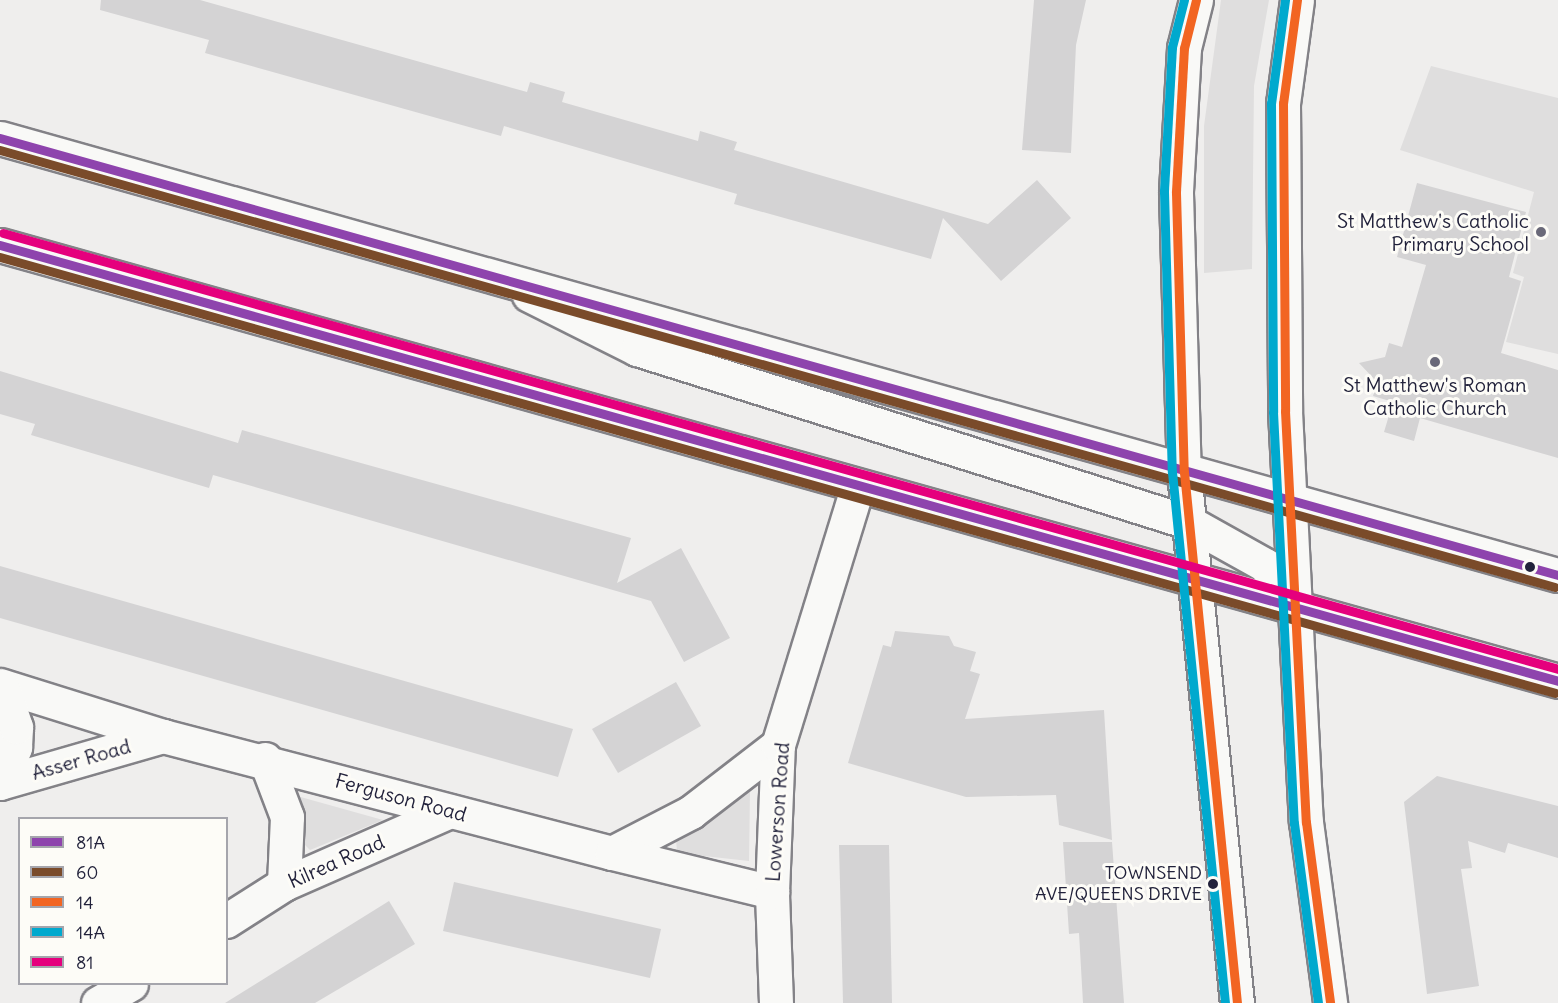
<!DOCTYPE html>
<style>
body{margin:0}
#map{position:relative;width:1558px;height:1003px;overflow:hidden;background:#efeeed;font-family:Delius,sans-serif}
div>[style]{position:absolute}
.built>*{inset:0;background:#dfdede}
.building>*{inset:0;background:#d4d3d4}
.roads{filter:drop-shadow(2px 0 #838287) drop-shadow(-2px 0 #838287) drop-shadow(0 2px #838287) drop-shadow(0 -2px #838287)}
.minor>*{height:33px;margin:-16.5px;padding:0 16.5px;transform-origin:16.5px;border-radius:16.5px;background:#f9f9f7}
.primary>*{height:33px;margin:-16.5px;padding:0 16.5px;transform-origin:16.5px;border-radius:16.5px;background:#f9f9f7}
.trunk>*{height:33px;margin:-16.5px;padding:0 16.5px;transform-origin:16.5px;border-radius:16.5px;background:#f9f9f7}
.bus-1>*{height:9px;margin:-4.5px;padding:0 4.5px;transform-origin:4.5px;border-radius:4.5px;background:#8e44ad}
.bus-2>*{height:9px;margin:-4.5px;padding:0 4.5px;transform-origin:4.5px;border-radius:4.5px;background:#7a4b2a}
.bus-3>*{height:9px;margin:-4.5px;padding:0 4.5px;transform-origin:4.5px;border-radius:4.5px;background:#f26522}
.bus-4>*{height:9px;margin:-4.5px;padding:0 4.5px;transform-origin:4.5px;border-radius:4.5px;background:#00a9ce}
.bus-5>*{height:9px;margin:-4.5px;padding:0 4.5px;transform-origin:4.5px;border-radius:4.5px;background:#e5007d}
.dots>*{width:16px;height:16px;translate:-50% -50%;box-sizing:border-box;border:3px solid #fdfcf7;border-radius:50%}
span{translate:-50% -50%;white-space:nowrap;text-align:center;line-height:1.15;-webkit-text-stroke:6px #fdfcf7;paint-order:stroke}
.bus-label{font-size:18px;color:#22223b}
.right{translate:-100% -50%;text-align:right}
.poi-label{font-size:20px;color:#22223b}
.street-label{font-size:20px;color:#22223b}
.legend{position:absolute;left:18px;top:817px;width:210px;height:168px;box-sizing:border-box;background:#fdfcf7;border:2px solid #a5a5ac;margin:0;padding:8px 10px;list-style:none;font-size:18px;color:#22223b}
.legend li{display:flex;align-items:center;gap:12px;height:30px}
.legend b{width:30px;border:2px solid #a5a5ac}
</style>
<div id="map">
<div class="built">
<div style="clip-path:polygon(1221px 0,1269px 0,1254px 86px,1252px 269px,1204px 273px,1204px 126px)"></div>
<div style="clip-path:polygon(1431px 66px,1558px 98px,1558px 354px,1506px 342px,1524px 277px,1513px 273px,1534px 192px,1400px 150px)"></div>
<div style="clip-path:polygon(750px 791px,749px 861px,677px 853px,676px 838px)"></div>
<div style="clip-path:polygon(297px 796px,383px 820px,310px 850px,304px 844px)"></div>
</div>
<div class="building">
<div style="clip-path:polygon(101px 0,200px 0,527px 92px,530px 82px,565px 92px,562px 102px,698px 141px,700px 131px,737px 142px,734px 150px,988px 224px,1037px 180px,1071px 218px,1001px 281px,943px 218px,931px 259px,734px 204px,737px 194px,504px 126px,501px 136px,205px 53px,209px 40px,100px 10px)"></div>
<div style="clip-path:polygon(1034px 0,1086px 0,1076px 45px,1071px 153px,1022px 150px)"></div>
<div style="clip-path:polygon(1417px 183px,1526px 212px,1509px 277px,1521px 281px,1501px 353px,1558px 370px,1558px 458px,1420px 418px,1414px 441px,1384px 432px,1393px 402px,1373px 396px,1377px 382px,1359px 363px,1385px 357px,1389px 343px,1402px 347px,1426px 265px,1397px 257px)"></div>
<div style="clip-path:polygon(0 371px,238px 443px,242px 430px,631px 538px,617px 583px,681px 548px,730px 638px,684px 662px,651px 601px,213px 475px,209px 488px,31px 435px,35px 424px,0 414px)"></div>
<div style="clip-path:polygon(0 566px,573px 729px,558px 777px,0 618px)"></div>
<div style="clip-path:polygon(895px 631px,949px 636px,954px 646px,976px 652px,970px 671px,980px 674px,965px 719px,1104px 710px,1112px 840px,1059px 825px,1056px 795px,966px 797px,848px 763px,883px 645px,891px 647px)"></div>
<div style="clip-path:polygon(676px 682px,701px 726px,618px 773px,592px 729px)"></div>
<div style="clip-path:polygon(1437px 776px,1558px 806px,1558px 858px,1508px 843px,1505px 853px,1468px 841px,1472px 868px,1461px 869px,1479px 986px,1427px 994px,1404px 802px)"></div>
<div style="clip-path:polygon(1063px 842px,1112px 842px,1124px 1003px,1083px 1003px,1079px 933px,1069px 934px)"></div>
<div style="clip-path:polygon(839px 845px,889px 845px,892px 1003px,843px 1003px)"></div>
<div style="clip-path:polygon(454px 882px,661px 929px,650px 978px,443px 931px)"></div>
<div style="clip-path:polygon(389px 901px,415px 944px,315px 1003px,225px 1003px)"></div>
</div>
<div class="roads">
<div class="minor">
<div style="left:0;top:685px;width:171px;rotate:17.4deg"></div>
<div style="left:163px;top:736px;width:464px;rotate:14.6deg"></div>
<div style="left:612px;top:853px;width:89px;rotate:-27.4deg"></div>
<div style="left:691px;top:812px;width:110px;rotate:-37.6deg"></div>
<div style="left:265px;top:759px;width:62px;rotate:69.2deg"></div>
<div style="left:287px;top:817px;width:67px;rotate:92.6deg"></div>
<div style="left:0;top:783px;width:170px;rotate:-16.1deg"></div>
<div style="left:0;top:783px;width:39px;rotate:-67deg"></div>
<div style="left:15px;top:747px;width:20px;rotate:-87deg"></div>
<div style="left:16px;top:727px;width:43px;rotate:-108.9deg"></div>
<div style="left:612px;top:853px;width:165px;rotate:13.7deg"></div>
<div style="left:226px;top:921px;width:69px;rotate:-32.5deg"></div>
<div style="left:284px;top:884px;width:181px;rotate:-23.7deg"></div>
<div style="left:98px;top:1003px;width:38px;rotate:-30deg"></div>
<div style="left:776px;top:1003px;width:111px;rotate:-92.1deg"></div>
<div style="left:772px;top:892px;width:147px;rotate:-87.7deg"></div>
<div style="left:778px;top:745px;width:269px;rotate:-72.9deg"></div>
</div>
<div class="primary">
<div style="left:1196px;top:0;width:49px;rotate:104deg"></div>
<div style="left:1184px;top:48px;width:145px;rotate:93.2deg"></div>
<div style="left:1176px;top:193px;width:279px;rotate:88.4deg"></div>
<div style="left:1184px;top:472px;width:534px;rotate:84.3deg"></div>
<div style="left:1297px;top:0;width:104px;rotate:97.7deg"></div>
<div style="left:1283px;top:103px;width:308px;rotate:89.6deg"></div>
<div style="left:1285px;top:411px;width:412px;rotate:87.1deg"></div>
<div style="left:1306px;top:822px;width:183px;rotate:82.4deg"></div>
<div style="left:529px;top:295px;width:121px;rotate:26.6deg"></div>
<div style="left:637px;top:349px;width:578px;rotate:17.43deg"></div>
<div style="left:1188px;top:522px;width:88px;rotate:29.2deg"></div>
<div style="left:1265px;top:565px;width:50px;rotate:55.7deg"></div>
</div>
<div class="trunk">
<div style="left:0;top:138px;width:1618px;rotate:15.67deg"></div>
<div style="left:0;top:245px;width:1618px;rotate:15.63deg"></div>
</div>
</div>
<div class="bus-1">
<div style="left:0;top:138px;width:1618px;rotate:15.67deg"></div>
<div style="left:0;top:245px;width:1618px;rotate:15.63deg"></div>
</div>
<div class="bus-2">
<div style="left:0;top:150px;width:1615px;rotate:15.7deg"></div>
<div style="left:0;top:257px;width:1615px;rotate:15.66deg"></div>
</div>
<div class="bus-3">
<div style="left:1196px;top:0;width:49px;rotate:104deg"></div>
<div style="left:1184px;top:48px;width:145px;rotate:93.2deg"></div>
<div style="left:1176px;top:193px;width:279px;rotate:88.4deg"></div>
<div style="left:1184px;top:472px;width:534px;rotate:84.3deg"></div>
<div style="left:1297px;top:0;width:104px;rotate:97.7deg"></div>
<div style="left:1283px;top:103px;width:308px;rotate:89.6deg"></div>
<div style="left:1285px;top:411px;width:412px;rotate:87.1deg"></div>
<div style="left:1306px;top:822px;width:183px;rotate:82.4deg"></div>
</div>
<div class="bus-4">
<div style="left:1184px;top:0;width:49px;rotate:104.3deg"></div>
<div style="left:1172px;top:47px;width:145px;rotate:93.2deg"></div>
<div style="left:1164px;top:192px;width:280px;rotate:88.4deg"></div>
<div style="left:1172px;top:472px;width:534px;rotate:84.3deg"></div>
<div style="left:1285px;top:0;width:104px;rotate:97.7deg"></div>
<div style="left:1271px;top:103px;width:309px;rotate:89.6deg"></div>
<div style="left:1273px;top:412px;width:412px;rotate:87.1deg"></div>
<div style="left:1294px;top:823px;width:182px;rotate:82.4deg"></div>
</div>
<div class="bus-5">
<div style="left:3px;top:233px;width:1615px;rotate:15.66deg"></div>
</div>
<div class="dots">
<div style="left:1541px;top:232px;background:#6a6979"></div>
<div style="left:1435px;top:362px;background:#6a6979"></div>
<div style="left:1530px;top:567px;background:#22223b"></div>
<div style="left:1213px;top:884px;background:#22223b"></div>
</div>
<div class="bus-label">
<span class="right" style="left:1202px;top:884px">TOWNSEND<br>AVE/QUEENS DRIVE</span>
</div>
<div class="poi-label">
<span class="right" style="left:1529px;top:232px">St Matthew's Catholic<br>Primary School</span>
<span style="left:1435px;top:396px">St Matthew's Roman<br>Catholic Church</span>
</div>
<div class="street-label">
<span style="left:81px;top:759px;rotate:-16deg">Asser Road</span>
<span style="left:401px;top:797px;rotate:15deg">Ferguson Road</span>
<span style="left:777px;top:812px;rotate:-86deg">Lowerson Road</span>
<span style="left:336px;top:861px;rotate:-24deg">Kilrea Road</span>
</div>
<ul class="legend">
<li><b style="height:8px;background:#8e44ad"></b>81A</li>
<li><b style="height:8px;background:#7a4b2a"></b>60</li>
<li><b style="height:8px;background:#f26522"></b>14</li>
<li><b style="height:8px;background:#00a9ce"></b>14A</li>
<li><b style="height:8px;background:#e5007d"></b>81</li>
</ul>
</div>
